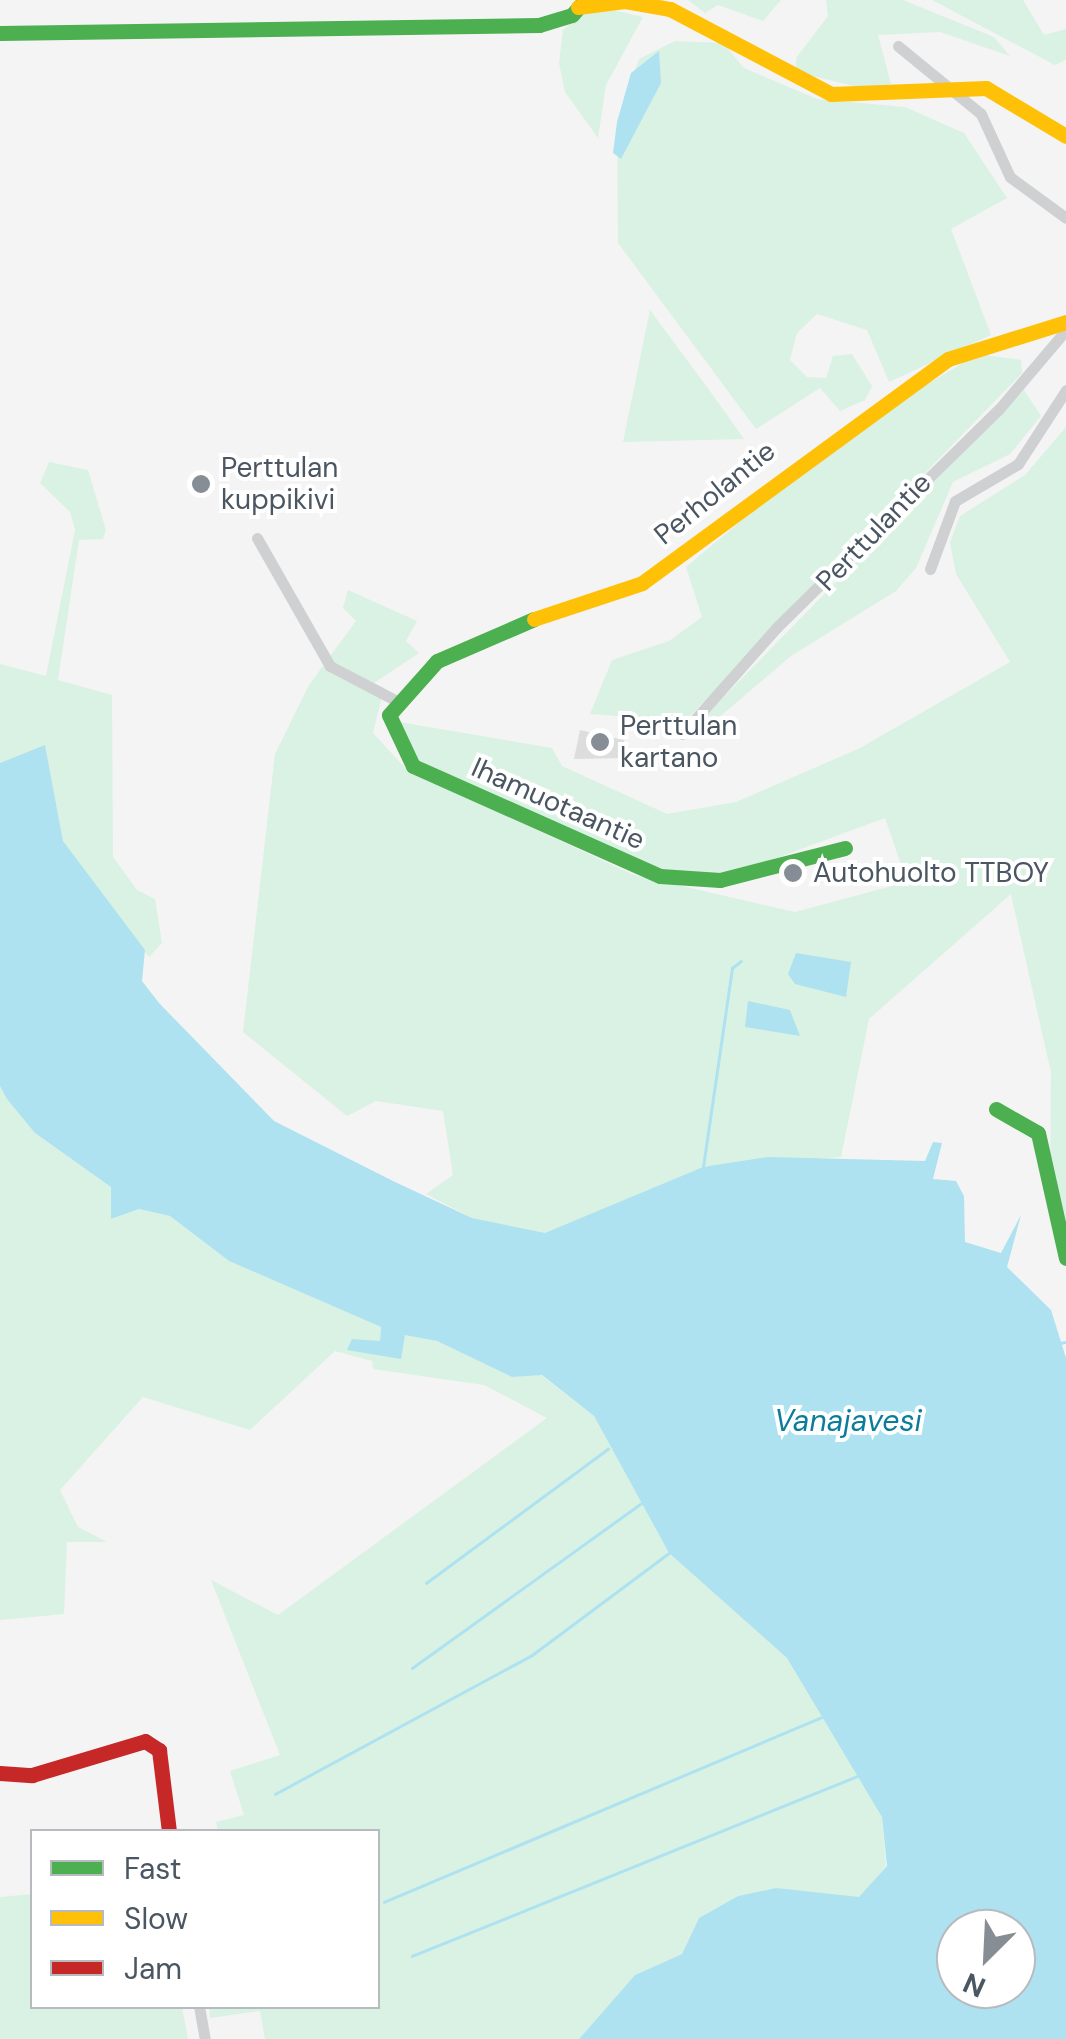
<!DOCTYPE html>
<style>
body{margin:0}
#map{position:relative;width:1066px;height:2039px;overflow:hidden;background:#f4f4f4;font-family:"DM Sans",sans-serif}
div>[style]{position:absolute}
.green>*{inset:0;background:#d9f2e3}
.water>*{inset:0;background:#aee2f0}
.stream>*{height:2.5px;margin:-1.25px;padding:0 1.25px;transform-origin:1.25px;border-radius:1.25px;background:#aee2f0}
.building>*{inset:0;background:#ddddde}
.street>*{height:11px;margin:-5.5px;padding:0 5.5px;transform-origin:5.5px;border-radius:5.5px;background:#ced0d2}
.fast>*{height:15px;margin:-7.5px;padding:0 7.5px;transform-origin:7.5px;border-radius:7.5px;background:#4caf50}
.slow>*{height:15px;margin:-7.5px;padding:0 7.5px;transform-origin:7.5px;border-radius:7.5px;background:#ffc107}
.jam>*{height:15px;margin:-7.5px;padding:0 7.5px;transform-origin:7.5px;border-radius:7.5px;background:#c62828}
.dots>*{width:28px;height:28px;translate:-50% -50%;box-sizing:border-box;border:5px solid #fff;border-radius:50%}
span{translate:-50% -50%;white-space:nowrap;text-align:center;line-height:1.15;-webkit-text-stroke:8px #fff;paint-order:stroke}
.poi-label{font-size:28px;color:#4a5661}
.left{translate:0 -50%;text-align:left}
.street-label{font-size:28px;color:#4a5661}
.water-label{font-size:30px;color:#0c7c9b;font-style:italic}
.legend{position:absolute;left:30px;top:1829px;width:350px;height:180px;box-sizing:border-box;background:#fff;border:2px solid #b7bbc0;margin:0;padding:12px 18px;list-style:none;font-size:30px;color:#4a5661}
.legend li{display:flex;align-items:center;gap:20px;height:50px}
.legend b{width:50px;border:2px solid #b7bbc0}
.north{position:absolute;left:936px;top:1909px;width:100px;height:100px;box-sizing:border-box;background:#fff;border:2px solid #b7bbc0;border-radius:50%;rotate:204deg;font-size:28px;font-weight:700;line-height:40px;text-align:center;color:#4a5661}
.north::after{content:'';display:block;margin:auto;width:35px;height:45px;background:#868d94;clip-path:polygon(50% 0,100% 100%,50% 72%,0 100%)}
</style>
<div id="map">
<div class="green">
<div style="clip-path:polygon(688px 0,781px 0,763px 21px,718px 5px,705px 13px)"></div>
<div style="clip-path:polygon(826px 0,903px 0,994px 37px,1010px 56px,940px 32px,878px 35px,891px 84px,866px 89px,796px 72px,796px 58px,828px 16px)"></div>
<div style="clip-path:polygon(932px 0,1023px 0,1044px 35px,1066px 29px,1066px 60px,1055px 65px)"></div>
<div style="clip-path:polygon(609px 9px,643px 17px,606px 85px,598px 138px,565px 92px,559px 63px,563px 30px,584px 12px)"></div>
<div style="clip-path:polygon(675px 41px,723px 43px,744px 68px,817px 99px,905px 107px,964px 133px,1007px 198px,951px 229px,991px 335px,889px 382px,867px 330px,817px 314px,797px 333px,790px 360px,807px 377px,826px 378px,833px 356px,852px 354px,872px 386px,865px 400px,840px 411px,820px 388px,756px 429px,618px 243px,617px 122px,639px 59px)"></div>
<div style="clip-path:polygon(650px 310px,715px 398px,744px 439px,623px 442px)"></div>
<div style="clip-path:polygon(978px 354px,1021px 360px,1022px 373px,685px 721px,590px 714px,612px 660px,669px 641px,702px 617px,686px 567px,850px 430px)"></div>
<div style="clip-path:polygon(1024px 390px,1041px 416px,1010px 454px,953px 482px,916px 568px,896px 591px,791px 656px,717px 719px,705px 716px)"></div>
<div style="clip-path:polygon(1066px 427px,1066px 1228px,1050px 1190px,1051px 1073px,1011px 894px,869px 1019px,841px 1157px,703px 1167px,545px 1234px,472px 1218px,426px 1194px,453px 1175px,443px 1111px,376px 1101px,347px 1116px,243px 1032px,275px 754px,309px 685px,356px 621px,343px 608px,348px 590px,417px 621px,406px 641px,419px 653px,374px 683px,384px 688px,373px 733px,407px 770px,634px 875px,795px 912px,907px 882px,885px 818px,742px 871px,699px 877px,665px 870px,431px 771px,414px 757px,399px 722px,552px 748px,562px 766px,667px 814px,736px 802px,860px 748px,1010px 662px,956px 574px,950px 542px,960px 516px,1025px 475px)"></div>
<div style="clip-path:polygon(49px 462px,88px 470px,106px 530px,103px 539px,79px 540px,58px 680px,112px 695px,113px 857px,137px 890px,155px 899px,162px 943px,149px 957px,63px 841px,45px 746px,0 763px,0 664px,46px 676px,75px 530px,70px 512px,40px 483px)"></div>
<div style="clip-path:polygon(0 1086px,35px 1133px,112px 1187px,111px 1219px,139px 1209px,170px 1216px,229px 1261px,381px 1327px,380px 1341px,350px 1351px,399px 1347px,405px 1334px,437px 1341px,512px 1377px,541px 1375px,594px 1416px,669px 1553px,787px 1658px,827px 1715px,882px 1817px,886px 1866px,872px 1884px,859px 1897px,841px 1899px,776px 1888px,738px 1896px,699px 1918px,682px 1954px,635px 1975px,579px 2039px,265px 2039px,260px 2011px,210px 2018px,209px 2007px,378px 2006px,378px 1832px,218px 1831px,216px 1822px,244px 1815px,230px 1771px,280px 1755px,211px 1580px,278px 1615px,547px 1418px,484px 1385px,373px 1369px,372px 1361px,335px 1351px,250px 1430px,143px 1397px,60px 1490px,78px 1527px,107px 1542px,67px 1542px,64px 1614px,0 1620px)"></div>
<div style="clip-path:polygon(32px 1894px,32px 2006px,182px 2007px,188px 2039px,0 2039px,0 1897px)"></div>
</div>
<div class="water">
<div style="clip-path:polygon(659px 51px,661px 83px,621px 159px,613px 153px,617px 122px,631px 73px)"></div>
<div style="clip-path:polygon(evenodd,45px 745px,63px 841px,145px 950px,142px 981px,159px 1003px,274px 1121px,393px 1181px,472px 1218px,545px 1233px,703px 1167px,768px 1157px,925px 1161px,933px 1142px,942px 1143px,933px 1179px,956px 1181px,964px 1196px,965px 1242px,1001px 1253px,1021px 1215px,1007px 1267px,1051px 1310px,1066px 1358px,1066px 2039px,579px 2039px,635px 1975px,682px 1954px,699px 1918px,738px 1896px,776px 1888px,859px 1897px,887px 1866px,882px 1817px,787px 1658px,669px 1553px,594px 1416px,542px 1375px,512px 1377px,437px 1341px,405px 1335px,401px 1359px,347px 1350px,352px 1339px,380px 1341px,381px 1327px,229px 1261px,170px 1216px,139px 1209px,111px 1219px,111px 1187px,35px 1133px,7px 1099px,0 1086px,0 763px,45px 745px,956px 1929px,1016px 1929px,1016px 1989px,956px 1989px,956px 1929px)"></div>
<div style="clip-path:polygon(796px 953px,851px 962px,846px 997px,795px 984px,788px 974px)"></div>
<div style="clip-path:polygon(748px 1001px,790px 1010px,800px 1036px,745px 1027px)"></div>
</div>
<div class="stream">
<div style="left:703px;top:1167px;width:201px;rotate:-81.7deg"></div>
<div style="left:732px;top:968px;width:11px;rotate:-38deg"></div>
<div style="left:1059px;top:1343px;width:7px;rotate:-8deg"></div>
<div style="left:426px;top:1583px;width:226px;rotate:-36.4deg"></div>
<div style="left:412px;top:1668px;width:286px;rotate:-35.7deg"></div>
<div style="left:275px;top:1794px;width:292px;rotate:-28.4deg"></div>
<div style="left:532px;top:1655px;width:171px;rotate:-36.7deg"></div>
<div style="left:384px;top:1902px;width:481px;rotate:-22.9deg"></div>
<div style="left:412px;top:1956px;width:482px;rotate:-22deg"></div>
</div>
<div class="building">
<div style="clip-path:polygon(580px 730px,624px 740px,627px 758px,574px 759px)"></div>
</div>
<div class="street">
<div style="left:898px;top:46px;width:107px;rotate:39.3deg"></div>
<div style="left:981px;top:114px;width:69px;rotate:65.3deg"></div>
<div style="left:1010px;top:177px;width:69px;rotate:36.2deg"></div>
<div style="left:257px;top:538px;width:147px;rotate:60.3deg"></div>
<div style="left:330px;top:666px;width:73px;rotate:27.6deg"></div>
<div style="left:930px;top:569px;width:72px;rotate:-69.8deg"></div>
<div style="left:955px;top:501px;width:73px;rotate:-30.4deg"></div>
<div style="left:1018px;top:464px;width:88px;rotate:-57deg"></div>
<div style="left:682px;top:734px;width:143px;rotate:-48.4deg"></div>
<div style="left:777px;top:627px;width:311px;rotate:-44.5deg"></div>
<div style="left:999px;top:409px;width:104px;rotate:-49.7deg"></div>
<div style="left:199px;top:2006px;width:34px;rotate:80deg"></div>
</div>
<div class="fast">
<div style="left:0;top:33px;width:539px;rotate:-0.85deg"></div>
<div style="left:539px;top:25px;width:34px;rotate:-17deg"></div>
<div style="left:572px;top:15px;width:20px;rotate:-49deg"></div>
<div style="left:534px;top:619px;width:106px;rotate:156.6deg"></div>
<div style="left:437px;top:661px;width:72px;rotate:131.6deg"></div>
<div style="left:389px;top:715px;width:56px;rotate:64.8deg"></div>
<div style="left:413px;top:766px;width:270px;rotate:24deg"></div>
<div style="left:660px;top:876px;width:60px;rotate:3.8deg"></div>
<div style="left:720px;top:880px;width:129px;rotate:-14.4deg"></div>
<div style="left:996px;top:1109px;width:48px;rotate:29.7deg"></div>
<div style="left:1038px;top:1133px;width:128px;rotate:77.4deg"></div>
</div>
<div class="slow">
<div style="left:578px;top:7px;width:47px;rotate:-7.3deg"></div>
<div style="left:625px;top:1px;width:46px;rotate:10.1deg"></div>
<div style="left:670px;top:9px;width:182px;rotate:27.8deg"></div>
<div style="left:831px;top:94px;width:155px;rotate:-2.2deg"></div>
<div style="left:986px;top:88px;width:93px;rotate:31deg"></div>
<div style="left:534px;top:619px;width:114px;rotate:-18.4deg"></div>
<div style="left:642px;top:583px;width:379px;rotate:-36.2deg"></div>
<div style="left:948px;top:359px;width:124px;rotate:-17.4deg"></div>
</div>
<div class="jam">
<div style="left:0;top:1773px;width:32px;rotate:4deg"></div>
<div style="left:32px;top:1775px;width:118px;rotate:-16.7deg"></div>
<div style="left:145px;top:1741px;width:17px;rotate:33deg"></div>
<div style="left:159px;top:1750px;width:83px;rotate:83deg"></div>
</div>
<div class="dots">
<div style="left:201px;top:484px;background:#868d94"></div>
<div style="left:600px;top:742px;background:#868d94"></div>
<div style="left:793px;top:873px;background:#868d94"></div>
</div>
<div class="poi-label">
<span class="left" style="left:221px;top:484px">Perttulan<br>kuppikivi</span>
<span class="left" style="left:620px;top:742px">Perttulan<br>kartano</span>
<span class="left" style="left:813px;top:873px">Autohuolto TTBOY</span>
</div>
<div class="street-label">
<span style="left:715px;top:493px;rotate:-39deg">Perholantie</span>
<span style="left:874px;top:532px;rotate:-46deg">Perttulantie</span>
<span style="left:558px;top:804px;rotate:24deg">Ihamuotaantie</span>
</div>
<div class="water-label">
<span style="left:848px;top:1421px">Vanajavesi</span>
</div>
<ul class="legend">
<li><b style="height:12px;background:#4caf50"></b>Fast</li>
<li><b style="height:12px;background:#ffc107"></b>Slow</li>
<li><b style="height:12px;background:#c62828"></b>Jam</li>
</ul>
<div class="north">N</div>
</div>
